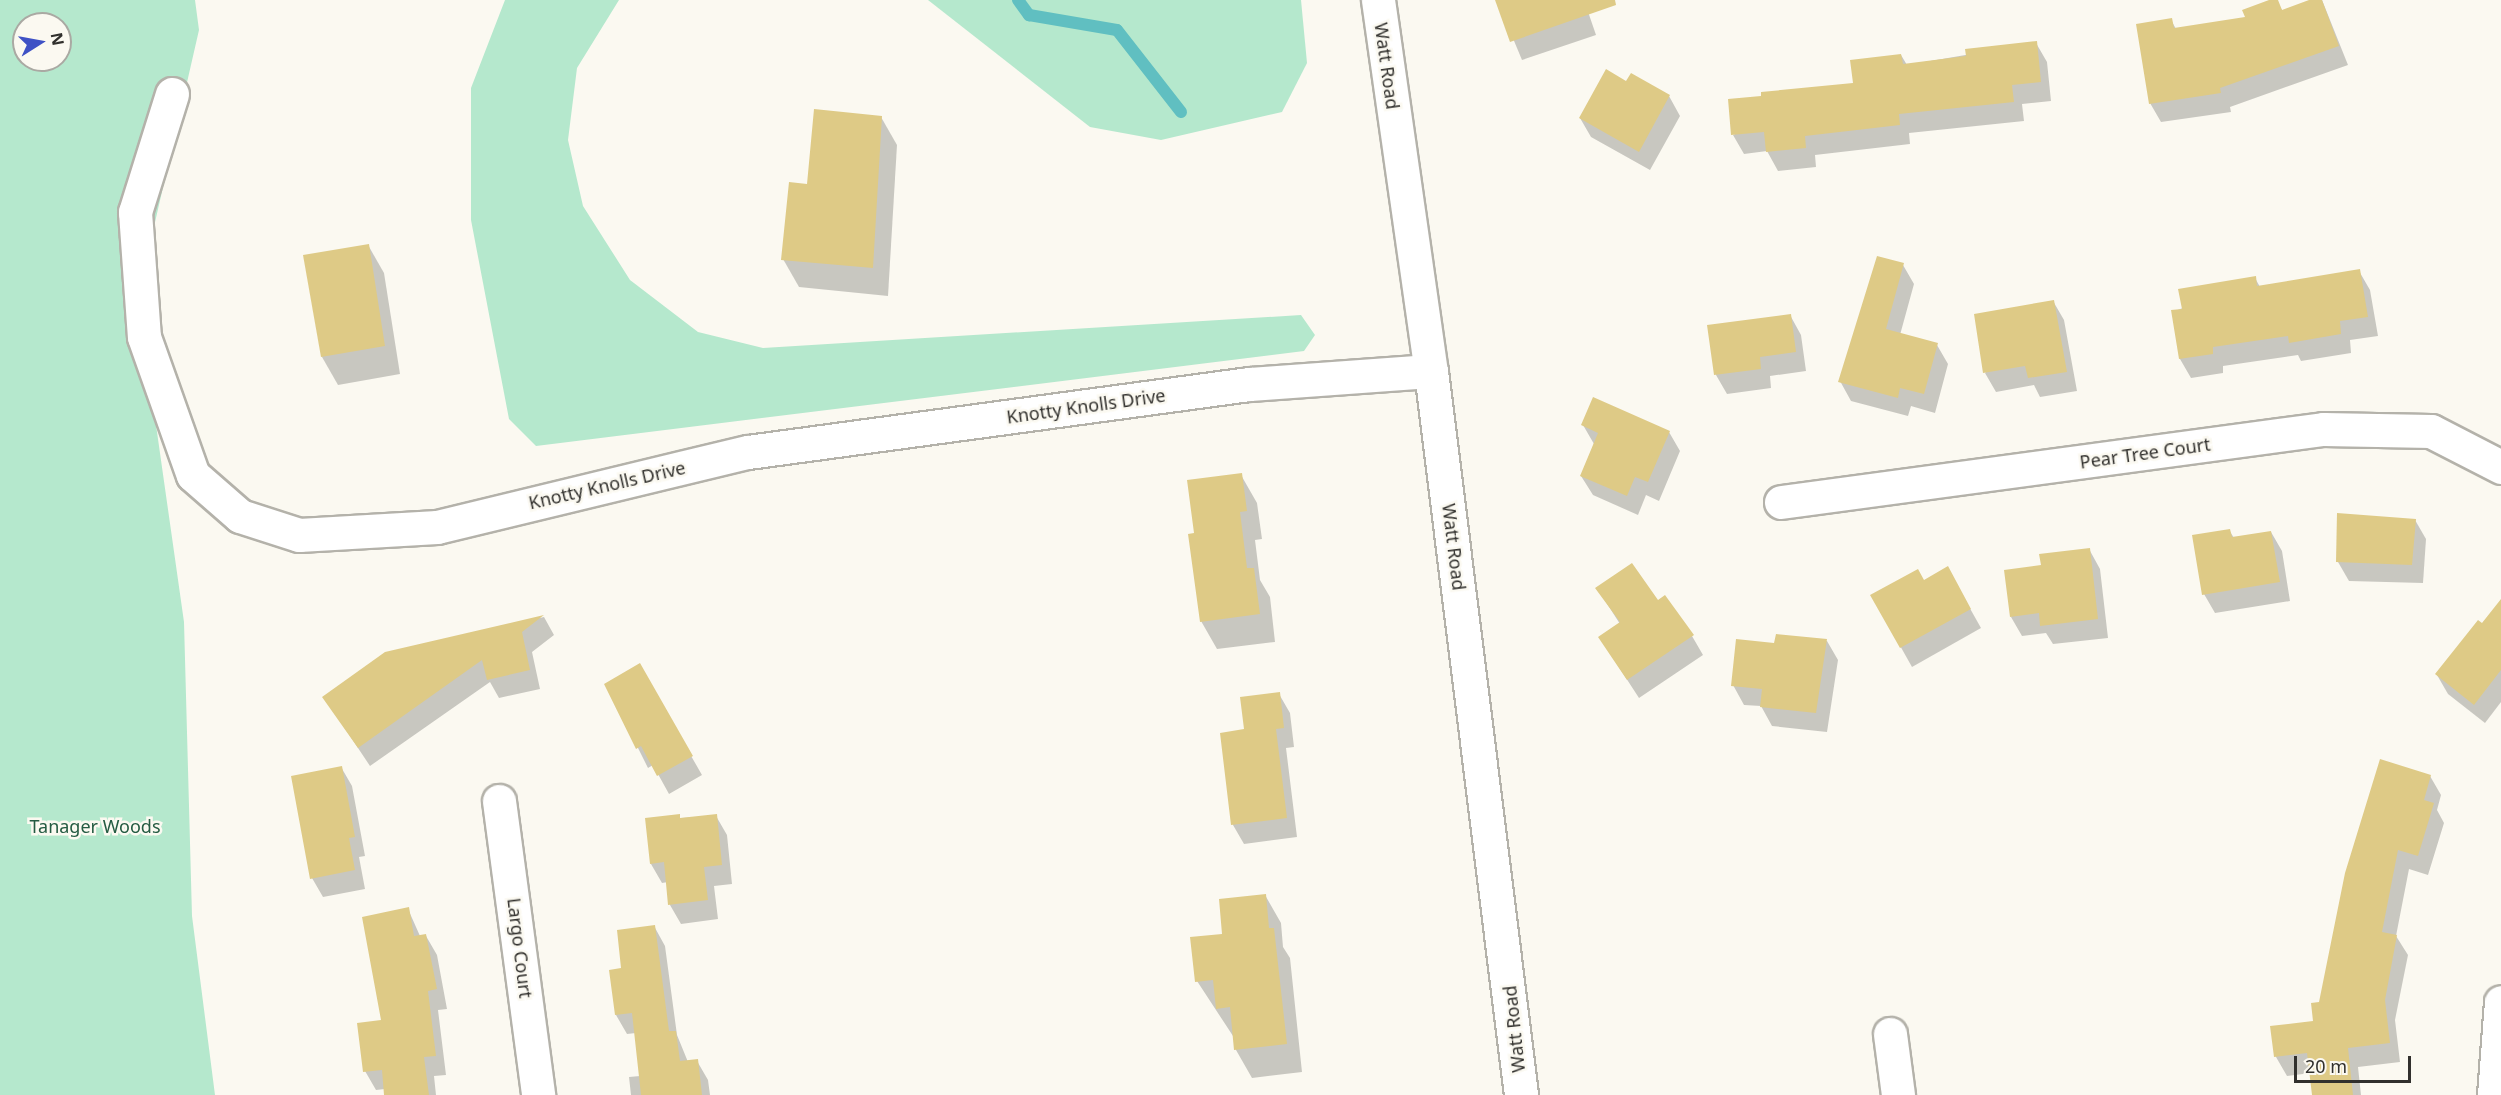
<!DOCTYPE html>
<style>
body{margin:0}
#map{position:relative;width:2501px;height:1095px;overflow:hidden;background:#fbf9f1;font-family:"Noto Sans",sans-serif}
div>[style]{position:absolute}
.green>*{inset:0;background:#b5e8cd}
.shadow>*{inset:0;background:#0003}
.stream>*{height:12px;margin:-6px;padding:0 6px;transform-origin:6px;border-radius:6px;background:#60bfc1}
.building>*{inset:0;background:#deca86}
.roads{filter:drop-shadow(2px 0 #b4b2aa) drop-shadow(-2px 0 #b4b2aa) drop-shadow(0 2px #b4b2aa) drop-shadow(0 -2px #b4b2aa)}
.street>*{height:33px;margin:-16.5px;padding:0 16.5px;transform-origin:16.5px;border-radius:16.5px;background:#fff}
.secondary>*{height:33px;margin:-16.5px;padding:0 16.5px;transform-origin:16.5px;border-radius:16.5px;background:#fff}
span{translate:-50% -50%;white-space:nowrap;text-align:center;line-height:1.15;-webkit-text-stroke:5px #fbf9f1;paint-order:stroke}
.street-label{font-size:18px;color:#31302d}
.park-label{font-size:18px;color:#245b42}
.north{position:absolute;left:12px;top:12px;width:60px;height:60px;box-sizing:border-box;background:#fbf9f1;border:2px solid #aaa9a3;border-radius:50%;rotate:79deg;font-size:16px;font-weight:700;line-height:24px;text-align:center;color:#31302d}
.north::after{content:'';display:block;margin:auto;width:21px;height:27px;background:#3f52c5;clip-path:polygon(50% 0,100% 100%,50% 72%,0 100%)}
.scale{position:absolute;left:2294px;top:1056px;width:117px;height:27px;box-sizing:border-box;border:3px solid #31302d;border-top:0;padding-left:8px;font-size:18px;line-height:21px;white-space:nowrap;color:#31302d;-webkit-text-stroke:4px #fbf9f1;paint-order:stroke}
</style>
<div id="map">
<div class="green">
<div style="clip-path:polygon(evenodd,0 0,195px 0,199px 30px,153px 231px,135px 277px,184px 622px,192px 916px,215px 1095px,0 1095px,0 0,24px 24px,60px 24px,60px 60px,24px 60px,24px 24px)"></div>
<div style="clip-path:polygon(505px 0,619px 0,577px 68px,568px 140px,583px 206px,630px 280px,698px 332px,763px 348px,1301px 315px,1315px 335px,1304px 351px,536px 446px,509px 419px,471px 220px,471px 88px)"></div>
<div style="clip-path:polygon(928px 0,1301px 0,1307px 63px,1282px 112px,1161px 140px,1090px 127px)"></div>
</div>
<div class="shadow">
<div style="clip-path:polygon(1497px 0,1584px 0,1596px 35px,1522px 60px)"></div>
<div style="clip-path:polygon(2274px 0,2283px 11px,2322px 0,2348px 65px,2230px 107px,2231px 112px,2161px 122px,2150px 103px,2171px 20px,2176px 29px,2247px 18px)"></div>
<div style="clip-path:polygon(2036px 43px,2047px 62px,2051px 101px,2022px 104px,2024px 121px,1909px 133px,1910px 144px,1815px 155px,1816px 167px,1778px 171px,1767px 151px,1744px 154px,1733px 135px,1854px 84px,1901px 55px,1907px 65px)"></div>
<div style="clip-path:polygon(1631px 75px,1669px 96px,1680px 116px,1650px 170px,1591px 137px,1580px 118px,1627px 83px)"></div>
<div style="clip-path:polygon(881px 117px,897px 145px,888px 296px,799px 287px,783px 259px,808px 186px)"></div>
<div style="clip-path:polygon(368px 245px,384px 273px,400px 374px,338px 385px,322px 357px)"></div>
<div style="clip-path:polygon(1903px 265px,1914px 284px,1900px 335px,1937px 345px,1948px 364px,1935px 413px,1911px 406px,1908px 416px,1851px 401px,1840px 381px)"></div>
<div style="clip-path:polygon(2359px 271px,2370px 290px,2378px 336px,2350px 340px,2351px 353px,2301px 361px,2298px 355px,2223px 366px,2223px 373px,2191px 378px,2180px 359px,2173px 312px,2255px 278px,2260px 287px)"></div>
<div style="clip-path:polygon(2053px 301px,2064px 320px,2077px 391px,2040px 397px,2034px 385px,1996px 392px,1985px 373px)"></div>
<div style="clip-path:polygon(1790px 315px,1801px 335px,1806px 371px,1770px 376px,1771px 388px,1727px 394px,1716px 375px,1709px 326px)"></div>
<div style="clip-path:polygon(1583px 425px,1669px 432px,1680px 451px,1659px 501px,1646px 495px,1638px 515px,1593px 495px,1581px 476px,1594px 444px)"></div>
<div style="clip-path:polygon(1241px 475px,1257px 503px,1262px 539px,1255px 540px,1260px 580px,1270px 597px,1275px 642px,1217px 649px,1201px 621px,1196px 535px)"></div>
<div style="clip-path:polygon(2415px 520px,2426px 539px,2423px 583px,2349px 581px,2338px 562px)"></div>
<div style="clip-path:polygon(2229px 530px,2234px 538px,2271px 532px,2282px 551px,2290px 601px,2215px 613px,2204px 594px)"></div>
<div style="clip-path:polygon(2089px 549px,2100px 569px,2108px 638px,2053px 644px,2046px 633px,2022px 636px,2011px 617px,2043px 566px)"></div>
<div style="clip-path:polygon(1924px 581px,1958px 587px,1981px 628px,1912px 667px,1872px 596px)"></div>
<div style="clip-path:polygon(1597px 588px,1657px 602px,1692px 636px,1703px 655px,1639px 698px,1600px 638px,1620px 624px)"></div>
<div style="clip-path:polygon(2501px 602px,2501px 702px,2485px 723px,2448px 694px,2437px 675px)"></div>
<div style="clip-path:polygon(544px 617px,554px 635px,532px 652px,540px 689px,499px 698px,490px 682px,370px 766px,324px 697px,385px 653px)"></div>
<div style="clip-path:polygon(1827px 641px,1838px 660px,1827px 732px,1772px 726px,1761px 706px,1744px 705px,1733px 685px,1775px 644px)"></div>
<div style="clip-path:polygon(639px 665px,702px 775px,669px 794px,653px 765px,648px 768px,606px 684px)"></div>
<div style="clip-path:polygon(1279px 694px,1290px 713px,1294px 747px,1286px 748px,1297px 837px,1244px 844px,1233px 825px,1221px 734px,1245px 731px)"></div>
<div style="clip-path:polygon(341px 767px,352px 786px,365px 856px,359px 857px,365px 889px,323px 897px,312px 878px)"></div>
<div style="clip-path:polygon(2430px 776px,2441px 795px,2437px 810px,2444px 823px,2428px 875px,2409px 869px,2396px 936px,2408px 955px,2395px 1020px,2400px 1062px,2358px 1067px,2361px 1095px,2314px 1095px,2311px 1073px,2287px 1076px,2276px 1057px,2272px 1028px,2315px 1022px,2320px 1003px)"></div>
<div style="clip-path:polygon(716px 816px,727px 835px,732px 884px,714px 886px,718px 919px,681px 924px,670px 905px,668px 882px,662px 883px,651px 864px,647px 820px)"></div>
<div style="clip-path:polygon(1265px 895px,1281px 923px,1283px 947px,1290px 958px,1302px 1072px,1252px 1078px,1236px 1050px,1233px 1036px,1197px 981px,1224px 935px)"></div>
<div style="clip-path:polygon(408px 909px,420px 936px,426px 936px,437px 955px,447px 1009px,438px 1010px,446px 1075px,434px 1076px,436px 1095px,386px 1095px,385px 1089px,376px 1090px,365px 1071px,383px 1021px)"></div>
<div style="clip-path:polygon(654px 926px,665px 946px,677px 1035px,688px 1062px,697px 1061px,708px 1080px,710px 1095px,631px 1095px,629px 1077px,640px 1076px,636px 1033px,627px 1034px,616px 1015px,623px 970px)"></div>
</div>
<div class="stream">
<div style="left:1018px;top:0;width:19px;rotate:54deg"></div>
<div style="left:1029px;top:15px;width:89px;rotate:9.7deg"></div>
<div style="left:1117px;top:30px;width:104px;rotate:52deg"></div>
</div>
<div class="building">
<div style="clip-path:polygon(1495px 0,1615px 0,1616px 5px,1510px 42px)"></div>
<div style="clip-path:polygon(2269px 0,2278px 0,2282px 10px,2309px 0,2322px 0,2339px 46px,2220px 88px,2221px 93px,2149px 104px,2136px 24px,2172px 18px,2174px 28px,2245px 17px,2242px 10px)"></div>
<div style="clip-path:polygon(2037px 41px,2041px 82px,2012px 85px,2014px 102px,1899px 114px,1900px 125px,1805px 136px,1806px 148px,1766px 152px,1764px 132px,1731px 135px,1728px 99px,1761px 96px,1761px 92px,1853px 83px,1850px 60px,1901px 54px,1903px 64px,1966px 56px,1965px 49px)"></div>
<div style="clip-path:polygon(1606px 69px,1626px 81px,1631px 73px,1670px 95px,1639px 152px,1579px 118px)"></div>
<div style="clip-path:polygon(814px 109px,882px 116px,873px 268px,781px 260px,789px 182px,807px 184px)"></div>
<div style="clip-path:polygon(369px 244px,385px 346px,321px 357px,303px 255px)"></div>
<div style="clip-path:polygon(1877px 256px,1904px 263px,1886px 329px,1938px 343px,1924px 394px,1900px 388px,1898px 398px,1838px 382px)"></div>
<div style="clip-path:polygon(2360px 269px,2368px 317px,2340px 321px,2341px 334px,2289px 343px,2288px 336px,2213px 347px,2213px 354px,2179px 359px,2171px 310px,2182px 309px,2178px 289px,2256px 276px,2257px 286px)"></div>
<div style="clip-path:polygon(2054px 300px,2067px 372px,2028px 378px,2025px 366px,1983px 373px,1974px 314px)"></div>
<div style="clip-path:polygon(1791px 314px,1796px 352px,1760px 357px,1761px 369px,1714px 375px,1707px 325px)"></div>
<div style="clip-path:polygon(1593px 397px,1670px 431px,1648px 482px,1635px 477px,1627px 496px,1580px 476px,1598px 433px,1581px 425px)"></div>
<div style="clip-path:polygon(1242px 473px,1247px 511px,1240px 512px,1247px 568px,1254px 568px,1260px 614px,1200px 622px,1188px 534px,1194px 533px,1187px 480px)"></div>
<div style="clip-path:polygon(2337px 513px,2416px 519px,2412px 565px,2336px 562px)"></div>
<div style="clip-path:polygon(2230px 529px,2232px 537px,2271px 531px,2280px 582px,2202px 595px,2192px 535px)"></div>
<div style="clip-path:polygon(2090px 548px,2098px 619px,2040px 626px,2039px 613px,2010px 617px,2004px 570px,2041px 565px,2039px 554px)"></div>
<div style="clip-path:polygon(1632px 563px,1658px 600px,1665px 595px,1694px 635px,1627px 680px,1598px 637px,1620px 622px,1595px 588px)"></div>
<div style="clip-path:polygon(1948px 566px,1971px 609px,1900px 648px,1870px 595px,1918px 569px,1924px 580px)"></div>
<div style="clip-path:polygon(2501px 599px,2501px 670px,2474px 705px,2435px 674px,2478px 620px,2482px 623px)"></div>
<div style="clip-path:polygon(544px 615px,522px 632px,530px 670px,487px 680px,482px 660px,358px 748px,322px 697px,385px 652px)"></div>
<div style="clip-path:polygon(1776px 634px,1827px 639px,1816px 713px,1760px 707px,1762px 689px,1731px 686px,1736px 639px,1774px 643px)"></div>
<div style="clip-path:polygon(640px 663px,693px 756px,657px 776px,641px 746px,636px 749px,604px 684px)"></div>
<div style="clip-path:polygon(1280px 692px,1284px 728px,1276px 729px,1287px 818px,1231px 825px,1220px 733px,1244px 729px,1240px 697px)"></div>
<div style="clip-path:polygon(2380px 759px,2431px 775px,2424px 800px,2434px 803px,2418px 856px,2398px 850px,2382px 932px,2397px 935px,2385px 1000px,2390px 1043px,2348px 1048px,2353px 1095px,2312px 1095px,2307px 1053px,2274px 1057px,2270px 1026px,2313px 1021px,2311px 1003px,2319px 1002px,2345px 873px)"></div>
<div style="clip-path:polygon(342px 766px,355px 837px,349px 838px,355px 870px,310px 879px,291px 776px)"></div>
<div style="clip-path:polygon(680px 814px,680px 818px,717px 814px,722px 865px,704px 867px,708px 900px,668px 905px,664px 862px,650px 864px,645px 818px)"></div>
<div style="clip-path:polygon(1266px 894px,1269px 928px,1274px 928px,1287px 1044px,1234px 1050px,1230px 1007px,1216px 1009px,1213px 980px,1195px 982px,1190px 937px,1222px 934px,1219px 899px)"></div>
<div style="clip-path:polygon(409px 907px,414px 936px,426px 934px,437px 989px,428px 991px,436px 1056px,424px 1057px,429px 1095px,384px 1095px,382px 1070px,363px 1072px,357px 1023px,381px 1020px,362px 917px)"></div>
<div style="clip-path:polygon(655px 925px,669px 1031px,676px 1031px,680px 1061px,698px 1059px,702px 1095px,641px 1095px,632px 1013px,615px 1015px,609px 970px,621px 968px,617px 930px)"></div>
</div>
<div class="roads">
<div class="street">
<div style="left:1378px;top:0;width:375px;rotate:81.9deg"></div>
<div style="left:1431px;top:371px;width:730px;rotate:82.91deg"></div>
<div style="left:172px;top:94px;width:124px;rotate:107.4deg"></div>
<div style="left:135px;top:212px;width:125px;rotate:85.9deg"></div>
<div style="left:144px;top:337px;width:146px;rotate:70.5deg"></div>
<div style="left:193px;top:475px;width:62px;rotate:41.1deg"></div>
<div style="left:240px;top:516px;width:62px;rotate:17.9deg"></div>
<div style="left:299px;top:535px;width:138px;rotate:-3.3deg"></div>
<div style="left:437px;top:527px;width:320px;rotate:-13.6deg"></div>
<div style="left:748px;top:452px;width:506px;rotate:-7.73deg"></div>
<div style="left:1249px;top:384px;width:182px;rotate:-4.1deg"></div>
<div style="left:1781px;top:502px;width:547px;rotate:-7.67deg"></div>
<div style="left:2323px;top:429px;width:108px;rotate:1.1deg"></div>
<div style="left:2431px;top:431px;width:79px;rotate:27.2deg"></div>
<div style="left:499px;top:801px;width:297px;rotate:82.4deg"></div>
<div style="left:1890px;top:1034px;width:62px;rotate:82.5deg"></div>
</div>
<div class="secondary">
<div style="left:2494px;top:1095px;width:93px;rotate:-85.7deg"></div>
</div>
</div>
<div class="street-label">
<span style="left:1387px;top:66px;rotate:82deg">Watt Road</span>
<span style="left:1086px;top:406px;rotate:-8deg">Knotty Knolls Drive</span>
<span style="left:2145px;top:453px;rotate:-8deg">Pear Tree Court</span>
<span style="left:607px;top:485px;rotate:-13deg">Knotty Knolls Drive</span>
<span style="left:1454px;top:547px;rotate:83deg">Watt Road</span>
<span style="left:520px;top:948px;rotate:83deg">Largo Court</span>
<span style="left:1514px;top:1029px;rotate:-96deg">Watt Road</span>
</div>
<div class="park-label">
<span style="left:95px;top:826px">Tanager Woods</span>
</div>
<div class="north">N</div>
<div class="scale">20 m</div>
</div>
